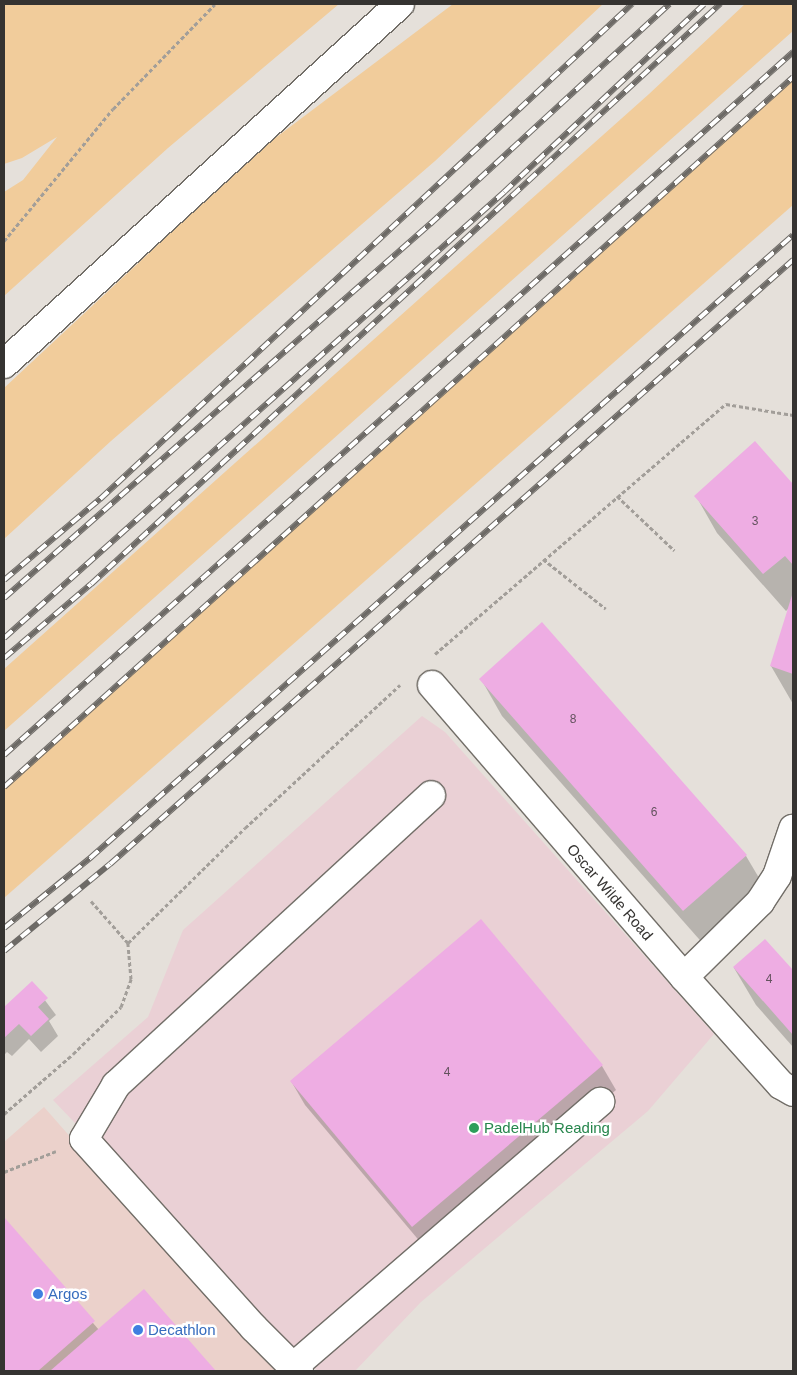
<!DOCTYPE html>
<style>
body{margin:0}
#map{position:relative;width:797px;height:1375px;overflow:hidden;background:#e5e0da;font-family:Helvetica,sans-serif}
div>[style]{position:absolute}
.commercial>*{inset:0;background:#ebd1cb}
.industrial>*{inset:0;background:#ead0d5}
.green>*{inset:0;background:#f1cc9b}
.shadow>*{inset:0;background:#0003}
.building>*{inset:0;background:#eeade3}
.path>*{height:3px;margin-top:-1.5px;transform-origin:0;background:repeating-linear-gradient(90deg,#a29e99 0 4px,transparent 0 6.5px)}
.roads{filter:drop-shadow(1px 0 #726e68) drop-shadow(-1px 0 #726e68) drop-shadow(0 1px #726e68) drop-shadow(0 -1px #726e68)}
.minor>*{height:28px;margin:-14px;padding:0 14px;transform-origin:14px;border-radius:14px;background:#fff}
.rail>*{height:5.5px;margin-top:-2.75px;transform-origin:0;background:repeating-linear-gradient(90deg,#fff 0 11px,#6d6a66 0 22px);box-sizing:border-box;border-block:1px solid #6d6a66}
.dots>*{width:14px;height:14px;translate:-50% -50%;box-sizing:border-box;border:2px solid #fff;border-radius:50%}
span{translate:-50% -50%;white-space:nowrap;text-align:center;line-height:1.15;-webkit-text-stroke:5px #fff;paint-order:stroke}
.number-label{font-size:12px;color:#63525e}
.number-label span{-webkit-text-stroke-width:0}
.street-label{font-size:15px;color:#353331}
.leisure-label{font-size:15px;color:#27864d}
.left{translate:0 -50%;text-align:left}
.shop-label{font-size:15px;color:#366cbe}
.frame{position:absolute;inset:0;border:5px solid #353331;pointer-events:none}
</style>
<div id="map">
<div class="commercial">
<div style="clip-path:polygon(44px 1107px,234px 1323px,287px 1371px,4px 1371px,4px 1142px)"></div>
</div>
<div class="industrial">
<div style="clip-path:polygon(422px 716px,445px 732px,714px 1034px,648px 1111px,421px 1302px,355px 1371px,319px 1371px,304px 1363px,53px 1100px,148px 1017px,183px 930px)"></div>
</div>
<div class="green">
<div style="clip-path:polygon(4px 4px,339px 4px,168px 148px,4px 296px,4px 192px,23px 180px,57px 137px,22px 158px,4px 164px)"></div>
<div style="clip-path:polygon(453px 4px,603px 4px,435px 161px,111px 441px,4px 539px,4px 388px,262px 148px)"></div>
<div style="clip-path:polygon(745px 4px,793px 4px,793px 31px,4px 731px,4px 669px,649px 94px)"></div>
<div style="clip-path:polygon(793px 78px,793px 205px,4px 898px,4px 786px)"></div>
</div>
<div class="shadow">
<div style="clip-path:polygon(755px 443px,793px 486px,793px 704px,771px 666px,789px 608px,786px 611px,717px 533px,696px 496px)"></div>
<div style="clip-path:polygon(481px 679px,746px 856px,768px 893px,706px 947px,502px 716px)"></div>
<div style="clip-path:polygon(480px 921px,602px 1066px,616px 1090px,427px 1250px,305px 1105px,291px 1081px)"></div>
<div style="clip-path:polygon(765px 940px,793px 972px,793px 1047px,756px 1005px,734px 968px)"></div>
<div style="clip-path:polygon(32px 983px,56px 1015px,49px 1021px,58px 1036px,41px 1052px,29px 1039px,12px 1056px,7px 1052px,4px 1055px,4px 1009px)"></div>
<div style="clip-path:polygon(4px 1219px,99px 1330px,144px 1290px,214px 1371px,4px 1371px)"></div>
</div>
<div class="building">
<div style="clip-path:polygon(755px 441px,793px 484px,793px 565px,785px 556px,763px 574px,694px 496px)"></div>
<div style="clip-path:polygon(793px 592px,793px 674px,770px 666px)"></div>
<div style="clip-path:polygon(542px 622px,747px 855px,683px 911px,479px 679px)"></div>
<div style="clip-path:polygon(481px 919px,603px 1065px,412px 1227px,290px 1081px)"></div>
<div style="clip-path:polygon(765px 939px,793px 970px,793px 1035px,733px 967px)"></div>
<div style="clip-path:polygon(32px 981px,48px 998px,38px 1007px,49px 1019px,31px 1036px,19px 1024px,4px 1038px,4px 1007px)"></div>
<div style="clip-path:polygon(4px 1217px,95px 1321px,38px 1371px,4px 1371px)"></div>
<div style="clip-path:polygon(144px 1289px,216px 1371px,50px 1371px)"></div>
</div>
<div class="path">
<div style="left:4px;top:241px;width:171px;rotate:-50.5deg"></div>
<div style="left:113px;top:109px;width:146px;rotate:-45.8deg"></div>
<div style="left:617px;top:496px;width:79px;rotate:43.5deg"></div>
<div style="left:543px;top:559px;width:80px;rotate:38.4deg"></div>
<div style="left:435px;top:654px;width:384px;rotate:-40.7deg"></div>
<div style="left:726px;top:404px;width:68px;rotate:9.3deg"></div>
<div style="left:91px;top:901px;width:56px;rotate:48.6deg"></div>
<div style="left:128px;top:943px;width:164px;rotate:-44.5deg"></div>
<div style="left:245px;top:828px;width:211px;rotate:-42.7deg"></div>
<div style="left:4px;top:1114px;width:91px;rotate:-41deg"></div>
<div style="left:73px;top:1054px;width:67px;rotate:-44.4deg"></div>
<div style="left:121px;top:1007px;width:30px;rotate:-70deg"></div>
<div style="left:131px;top:979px;width:36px;rotate:-95deg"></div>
<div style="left:4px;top:1172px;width:56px;rotate:-22deg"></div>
</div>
<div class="roads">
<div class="minor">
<div style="left:4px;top:364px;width:535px;rotate:-42.27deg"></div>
<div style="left:432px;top:685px;width:386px;rotate:49.2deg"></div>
<div style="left:684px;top:977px;width:145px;rotate:48.1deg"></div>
<div style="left:781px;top:1085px;width:14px;rotate:30deg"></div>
<div style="left:684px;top:977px;width:107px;rotate:-44.6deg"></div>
<div style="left:760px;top:902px;width:31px;rotate:-57deg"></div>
<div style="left:777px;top:876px;width:50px;rotate:-71.2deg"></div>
<div style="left:293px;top:1367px;width:55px;rotate:-135deg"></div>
<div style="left:254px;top:1328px;width:254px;rotate:-132deg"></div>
<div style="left:84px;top:1139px;width:63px;rotate:-59.3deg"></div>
<div style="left:116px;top:1085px;width:428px;rotate:-42.6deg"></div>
<div style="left:299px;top:1371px;width:7px;rotate:-146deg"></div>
<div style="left:293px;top:1367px;width:406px;rotate:-40.8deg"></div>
</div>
</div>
<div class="rail">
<div style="left:4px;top:580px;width:126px;rotate:-40.2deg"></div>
<div style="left:100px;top:499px;width:727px;rotate:-42.94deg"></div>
<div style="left:4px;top:598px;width:567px;rotate:-41.28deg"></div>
<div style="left:430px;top:224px;width:325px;rotate:-42.6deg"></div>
<div style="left:4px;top:638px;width:670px;rotate:-41.73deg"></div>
<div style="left:504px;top:192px;width:274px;rotate:-43.2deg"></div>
<div style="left:4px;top:658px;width:114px;rotate:-40.4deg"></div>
<div style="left:91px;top:584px;width:856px;rotate:-42.68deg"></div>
<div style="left:4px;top:755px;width:1057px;rotate:-41.7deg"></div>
<div style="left:4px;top:787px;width:1061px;rotate:-41.98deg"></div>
<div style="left:4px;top:928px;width:111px;rotate:-39.1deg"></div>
<div style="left:90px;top:858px;width:939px;rotate:-41.55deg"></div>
<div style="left:4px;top:951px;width:137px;rotate:-39.4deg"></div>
<div style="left:110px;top:864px;width:912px;rotate:-41.49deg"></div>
</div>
<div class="dots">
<div style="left:474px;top:1128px;background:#2e9e5b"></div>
<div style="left:38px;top:1294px;background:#3f7fe0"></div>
<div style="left:138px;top:1330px;background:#3f7fe0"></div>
</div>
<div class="number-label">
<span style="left:755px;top:522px">3</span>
<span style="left:573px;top:720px">8</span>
<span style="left:654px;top:813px">6</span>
<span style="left:769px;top:980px">4</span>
<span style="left:447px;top:1073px">4</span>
</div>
<div class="street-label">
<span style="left:610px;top:892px;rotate:49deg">Oscar Wilde Road</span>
</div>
<div class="leisure-label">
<span class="left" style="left:484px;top:1128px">PadelHub Reading</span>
</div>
<div class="shop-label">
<span class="left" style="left:48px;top:1294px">Argos</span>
<span class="left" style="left:148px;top:1330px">Decathlon</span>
</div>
<div class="frame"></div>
</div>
